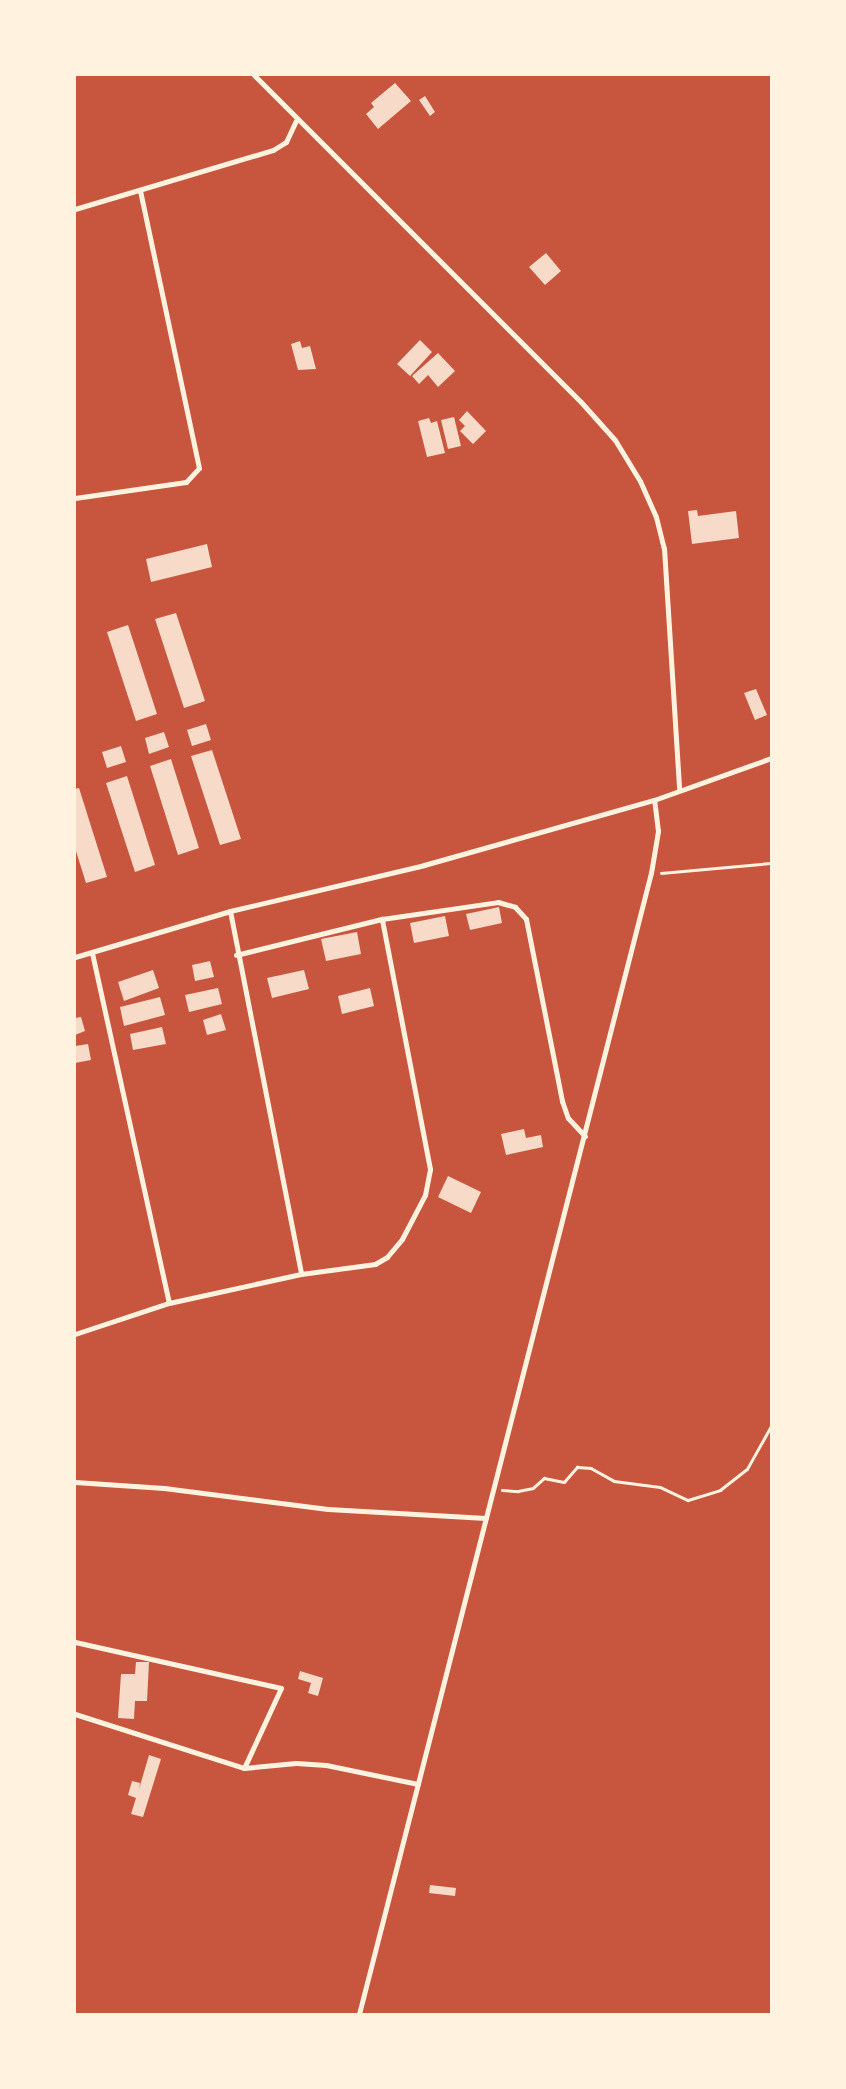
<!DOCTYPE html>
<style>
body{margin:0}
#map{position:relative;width:846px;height:2089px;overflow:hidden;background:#c8553d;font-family:Inter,sans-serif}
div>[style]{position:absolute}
.building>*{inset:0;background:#f7dbc8}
.path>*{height:2.5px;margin:-1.25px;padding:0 1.25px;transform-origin:1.25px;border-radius:1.25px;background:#fff3e0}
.minor>*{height:5px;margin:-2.5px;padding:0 2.5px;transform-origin:2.5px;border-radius:2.5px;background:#fff3e0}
span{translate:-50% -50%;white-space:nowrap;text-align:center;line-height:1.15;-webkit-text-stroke:4px #fff3e0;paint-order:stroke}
.frame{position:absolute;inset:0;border:76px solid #fff3e0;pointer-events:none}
</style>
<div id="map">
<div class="building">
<div style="clip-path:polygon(395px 83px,411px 101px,378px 129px,366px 114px,374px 107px,371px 103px)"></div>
<div style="clip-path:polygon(425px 96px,435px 112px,430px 116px,419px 100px)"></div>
<div style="clip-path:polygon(546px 253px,561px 271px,545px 285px,529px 267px)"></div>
<div style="clip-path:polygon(420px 340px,432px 352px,410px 376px,397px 364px)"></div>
<div style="clip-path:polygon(300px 341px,302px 348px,310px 346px,316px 369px,298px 370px,291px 344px)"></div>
<div style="clip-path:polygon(438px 353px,455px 371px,438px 387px,428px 375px,419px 384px,412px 376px)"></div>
<div style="clip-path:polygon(467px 411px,486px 431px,473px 444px,460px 431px,465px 426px,459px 420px)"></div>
<div style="clip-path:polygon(454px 417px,461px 446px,448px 449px,441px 420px)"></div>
<div style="clip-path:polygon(429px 418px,431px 423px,437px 421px,445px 453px,427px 457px,418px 421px)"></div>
<div style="clip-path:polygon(697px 510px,698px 516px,736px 511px,739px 538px,692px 544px,688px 511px)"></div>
<div style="clip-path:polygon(207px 544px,212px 567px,151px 582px,146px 559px)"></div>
<div style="clip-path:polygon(176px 613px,205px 701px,184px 708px,155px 619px)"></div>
<div style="clip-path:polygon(128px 625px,157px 714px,136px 721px,107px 632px)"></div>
<div style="clip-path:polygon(756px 689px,767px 715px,755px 720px,744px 693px)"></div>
<div style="clip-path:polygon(206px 724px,211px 740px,192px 746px,187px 730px)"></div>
<div style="clip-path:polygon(164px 732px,169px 747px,149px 754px,145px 738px)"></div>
<div style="clip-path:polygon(121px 746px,126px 762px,107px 768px,102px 752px)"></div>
<div style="clip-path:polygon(212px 750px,241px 839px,220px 845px,191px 756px)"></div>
<div style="clip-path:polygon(171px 759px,199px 848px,178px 855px,150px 766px)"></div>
<div style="clip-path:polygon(127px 776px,155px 865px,135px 872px,106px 783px)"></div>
<div style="clip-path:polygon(79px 788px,107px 877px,86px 883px,75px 848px,75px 789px)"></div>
<div style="clip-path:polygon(499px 907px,502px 923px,470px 930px,466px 914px)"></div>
<div style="clip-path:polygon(445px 916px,449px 936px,414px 943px,410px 923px)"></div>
<div style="clip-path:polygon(357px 932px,361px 954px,326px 961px,321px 939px)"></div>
<div style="clip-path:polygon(210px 961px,214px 977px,195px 981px,192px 965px)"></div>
<div style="clip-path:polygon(153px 970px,159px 988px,124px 1001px,118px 982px)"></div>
<div style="clip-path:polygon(304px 970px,309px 989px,272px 998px,267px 978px)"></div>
<div style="clip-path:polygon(218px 988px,222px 1004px,189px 1012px,185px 995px)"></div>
<div style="clip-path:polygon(370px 988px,374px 1006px,342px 1014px,338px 996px)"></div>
<div style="clip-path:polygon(160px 997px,165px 1015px,124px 1026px,120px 1007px)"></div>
<div style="clip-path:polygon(221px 1014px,226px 1030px,207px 1035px,203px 1020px)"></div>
<div style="clip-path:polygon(81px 1017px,85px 1031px,75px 1035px,75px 1018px)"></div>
<div style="clip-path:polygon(162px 1027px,166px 1044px,133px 1050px,130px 1034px)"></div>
<div style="clip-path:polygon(88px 1044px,91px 1060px,75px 1063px,75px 1046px)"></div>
<div style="clip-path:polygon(524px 1129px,526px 1138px,541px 1135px,543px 1147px,506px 1155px,501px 1134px)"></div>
<div style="clip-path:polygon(448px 1176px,481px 1192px,471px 1213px,438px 1197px)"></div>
<div style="clip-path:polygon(136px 1662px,149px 1662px,147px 1701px,135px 1701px,134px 1719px,118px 1718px,121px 1674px,135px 1674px)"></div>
<div style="clip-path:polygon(300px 1671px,323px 1678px,318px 1696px,308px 1693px,311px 1683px,298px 1679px)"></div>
<div style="clip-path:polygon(149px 1755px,161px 1759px,143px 1817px,131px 1814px,136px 1798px,128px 1795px,132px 1781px,140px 1783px,139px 1789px)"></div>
<div style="clip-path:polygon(430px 1885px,456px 1888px,455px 1896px,429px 1893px)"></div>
</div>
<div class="path">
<div style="left:661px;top:873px;width:110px;rotate:-5.2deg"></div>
<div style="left:502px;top:1490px;width:16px;rotate:4deg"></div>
<div style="left:518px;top:1491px;width:15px;rotate:-11deg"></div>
<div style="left:533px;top:1488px;width:15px;rotate:-42deg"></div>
<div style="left:544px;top:1478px;width:20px;rotate:11deg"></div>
<div style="left:564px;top:1482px;width:20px;rotate:-49deg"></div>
<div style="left:577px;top:1467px;width:14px;rotate:4deg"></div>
<div style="left:591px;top:1468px;width:26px;rotate:29deg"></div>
<div style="left:614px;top:1481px;width:46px;rotate:7.4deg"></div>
<div style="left:660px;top:1487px;width:31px;rotate:25deg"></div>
<div style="left:688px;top:1500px;width:34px;rotate:-17deg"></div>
<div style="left:720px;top:1490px;width:34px;rotate:-38deg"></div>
<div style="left:747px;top:1469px;width:49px;rotate:-60.8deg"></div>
</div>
<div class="minor">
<div style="left:254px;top:75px;width:462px;rotate:45deg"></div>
<div style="left:581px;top:402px;width:51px;rotate:48.2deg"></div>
<div style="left:615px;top:440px;width:48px;rotate:58.6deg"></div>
<div style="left:640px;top:481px;width:39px;rotate:66deg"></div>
<div style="left:656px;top:517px;width:32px;rotate:76deg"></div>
<div style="left:664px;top:548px;width:241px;rotate:86.4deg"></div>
<div style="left:75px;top:209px;width:207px;rotate:-16.6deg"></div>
<div style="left:273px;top:150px;width:15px;rotate:-32deg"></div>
<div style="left:286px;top:142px;width:23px;rotate:-65deg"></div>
<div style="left:75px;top:498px;width:112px;rotate:-8.2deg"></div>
<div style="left:186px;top:482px;width:19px;rotate:-47deg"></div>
<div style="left:199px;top:468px;width:284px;rotate:-102deg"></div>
<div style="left:230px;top:911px;width:370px;rotate:78.9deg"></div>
<div style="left:92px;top:953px;width:358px;rotate:77.6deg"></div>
<div style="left:236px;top:955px;width:150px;rotate:-13.9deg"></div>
<div style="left:382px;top:919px;width:117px;rotate:-8.3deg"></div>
<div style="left:498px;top:902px;width:18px;rotate:16deg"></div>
<div style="left:515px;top:907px;width:16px;rotate:47deg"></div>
<div style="left:526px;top:919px;width:186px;rotate:78.8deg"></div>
<div style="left:562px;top:1101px;width:18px;rotate:71deg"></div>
<div style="left:568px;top:1118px;width:25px;rotate:47deg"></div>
<div style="left:75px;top:957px;width:162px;rotate:-16.5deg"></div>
<div style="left:230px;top:911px;width:199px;rotate:-13.3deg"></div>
<div style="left:424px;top:865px;width:239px;rotate:-15.8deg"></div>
<div style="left:654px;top:800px;width:124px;rotate:-19.7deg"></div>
<div style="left:75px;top:1334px;width:99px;rotate:-18.3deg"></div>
<div style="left:169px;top:1303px;width:135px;rotate:-12.4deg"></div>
<div style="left:301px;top:1274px;width:75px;rotate:-7.7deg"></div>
<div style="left:375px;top:1264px;width:14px;rotate:-30deg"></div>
<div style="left:387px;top:1257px;width:23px;rotate:-50deg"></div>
<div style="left:402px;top:1239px;width:50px;rotate:-62.4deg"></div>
<div style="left:425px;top:1195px;width:26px;rotate:-79deg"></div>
<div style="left:430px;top:1169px;width:255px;rotate:-100.9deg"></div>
<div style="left:75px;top:1482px;width:89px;rotate:3.9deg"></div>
<div style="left:164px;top:1488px;width:165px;rotate:7.3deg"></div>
<div style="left:328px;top:1509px;width:158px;rotate:3.3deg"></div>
<div style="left:75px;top:1642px;width:211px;rotate:12.6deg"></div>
<div style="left:281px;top:1688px;width:88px;rotate:114.8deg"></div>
<div style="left:75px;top:1714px;width:177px;rotate:17.7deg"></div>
<div style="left:244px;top:1768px;width:52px;rotate:-5.5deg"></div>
<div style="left:296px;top:1763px;width:30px;rotate:4deg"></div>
<div style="left:326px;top:1765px;width:94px;rotate:11.7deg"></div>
<div style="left:359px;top:2014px;width:1178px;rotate:-75.65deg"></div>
<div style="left:651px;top:873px;width:43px;rotate:-80.5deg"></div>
<div style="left:658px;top:831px;width:31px;rotate:-97deg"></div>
</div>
<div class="frame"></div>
</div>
